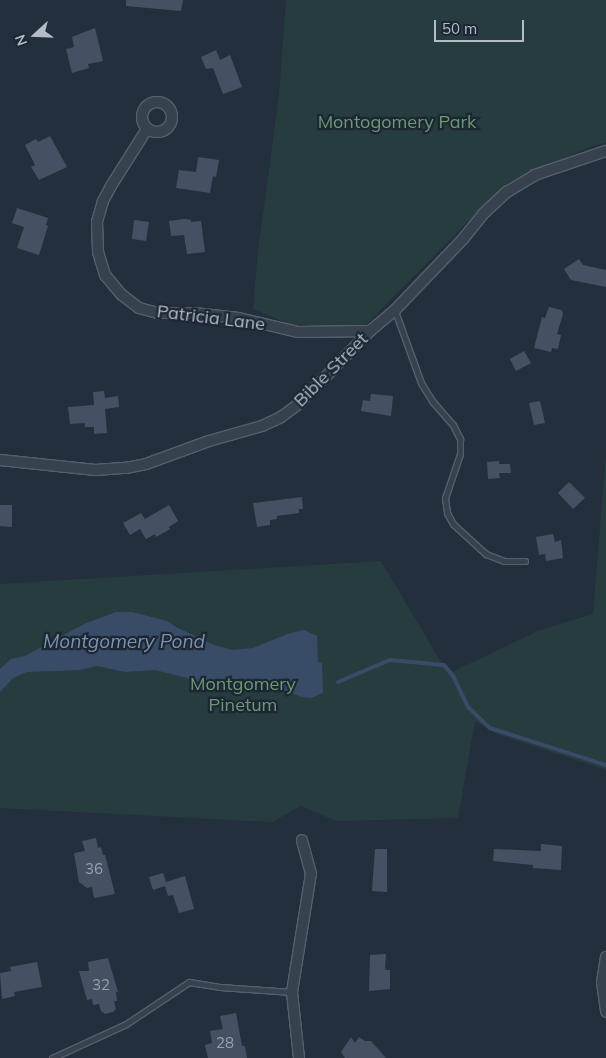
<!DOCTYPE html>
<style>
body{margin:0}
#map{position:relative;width:606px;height:1058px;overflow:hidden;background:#242f3e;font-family:Mulish,sans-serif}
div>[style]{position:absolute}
.green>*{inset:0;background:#263c3f}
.water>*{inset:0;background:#394c67}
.stream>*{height:4px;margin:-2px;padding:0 2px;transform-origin:2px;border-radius:2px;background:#394c67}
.building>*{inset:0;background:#455162}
.roads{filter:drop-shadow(1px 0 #565f6c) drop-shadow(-1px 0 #565f6c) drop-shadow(0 1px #565f6c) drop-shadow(0 -1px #565f6c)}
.service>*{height:5px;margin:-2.5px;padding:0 2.5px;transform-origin:2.5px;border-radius:2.5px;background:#38414e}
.minor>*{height:10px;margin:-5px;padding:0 5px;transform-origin:5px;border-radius:5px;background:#38414e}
.minor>.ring{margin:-5px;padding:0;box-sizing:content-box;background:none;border:10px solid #38414e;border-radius:50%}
span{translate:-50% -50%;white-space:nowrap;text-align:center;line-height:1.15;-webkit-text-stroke:4.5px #1d2633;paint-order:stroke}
.number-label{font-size:15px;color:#98a1af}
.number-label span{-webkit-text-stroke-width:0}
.park-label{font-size:18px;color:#6b9a76}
.street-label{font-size:18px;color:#b4bcc9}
.water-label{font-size:19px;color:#7c92b1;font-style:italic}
.north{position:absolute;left:10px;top:10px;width:50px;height:50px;-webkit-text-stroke:4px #1d2633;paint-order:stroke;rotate:250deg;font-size:14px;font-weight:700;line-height:20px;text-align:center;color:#b4bcc9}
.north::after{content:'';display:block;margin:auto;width:18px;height:22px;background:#b4bcc9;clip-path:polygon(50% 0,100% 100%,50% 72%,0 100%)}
.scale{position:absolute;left:434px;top:20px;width:90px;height:22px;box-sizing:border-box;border:2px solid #b4bcc9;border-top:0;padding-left:6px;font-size:15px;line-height:18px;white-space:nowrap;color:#b4bcc9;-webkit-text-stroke:4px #1d2633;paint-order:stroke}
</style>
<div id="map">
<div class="green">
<div style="clip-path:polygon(286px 0,606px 0,606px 143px,590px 147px,531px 172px,488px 201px,358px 333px,324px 326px,289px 324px,253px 309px,258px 251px,279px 95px)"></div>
<div style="clip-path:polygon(606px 453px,606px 770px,497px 734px,475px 721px,458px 818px,336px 821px,301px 806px,272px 822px,0 808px,0 584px,381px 561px,448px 674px,540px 630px,593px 614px)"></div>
</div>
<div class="water">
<div style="clip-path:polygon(116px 612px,132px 612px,167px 621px,176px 627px,214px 645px,233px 650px,253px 648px,290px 633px,304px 630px,317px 636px,318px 662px,322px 663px,323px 693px,311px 698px,302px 697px,280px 689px,200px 684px,187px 678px,155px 670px,125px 672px,97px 666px,80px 670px,27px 672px,13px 678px,0 692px,0 669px,11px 659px,25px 656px,84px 624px)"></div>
</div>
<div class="stream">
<div style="left:338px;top:682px;width:56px;rotate:-22.9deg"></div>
<div style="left:390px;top:660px;width:54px;rotate:5.3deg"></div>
<div style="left:444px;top:665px;width:14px;rotate:51deg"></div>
<div style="left:453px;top:676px;width:34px;rotate:64deg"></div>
<div style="left:468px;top:707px;width:30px;rotate:44deg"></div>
<div style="left:490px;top:728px;width:122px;rotate:17.7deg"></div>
</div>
<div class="building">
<div style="clip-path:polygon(126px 0,183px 0,181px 11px,126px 6px)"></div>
<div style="clip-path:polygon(95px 28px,103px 61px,88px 64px,89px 68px,72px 73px,66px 49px,74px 47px,72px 37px)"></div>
<div style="clip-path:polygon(216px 50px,220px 60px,230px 55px,242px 87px,223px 94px,213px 68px,206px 69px,201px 57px)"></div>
<div style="clip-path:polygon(50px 136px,67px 167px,39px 180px,31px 167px,35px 165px,25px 145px,36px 139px,38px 142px)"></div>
<div style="clip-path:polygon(198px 157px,219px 160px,216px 177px,213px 176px,210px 193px,176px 188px,179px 170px,196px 172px)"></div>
<div style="clip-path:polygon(17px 208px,48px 218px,46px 225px,48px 226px,39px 255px,17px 248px,24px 227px,12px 223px)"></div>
<div style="clip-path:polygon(184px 219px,191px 220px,191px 222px,201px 221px,205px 252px,187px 254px,184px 235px,171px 236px,169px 221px)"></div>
<div style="clip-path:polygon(134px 220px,149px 222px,146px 241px,132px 239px)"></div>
<div style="clip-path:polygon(579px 259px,583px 265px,606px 270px,606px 287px,571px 280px,564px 269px)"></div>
<div style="clip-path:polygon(549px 307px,562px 310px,563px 314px,557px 334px,561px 335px,558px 349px,552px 348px,551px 352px,534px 348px,542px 317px,545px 318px)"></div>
<div style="clip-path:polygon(524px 351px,531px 363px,516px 371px,510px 359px)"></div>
<div style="clip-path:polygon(104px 391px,105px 398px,118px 396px,119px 407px,105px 409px,107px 433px,94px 434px,94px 427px,85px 427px,85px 423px,70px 424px,68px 407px,94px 405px,93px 392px)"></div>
<div style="clip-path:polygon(371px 394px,393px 396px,391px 416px,361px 411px,363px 400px,370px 401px)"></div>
<div style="clip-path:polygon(540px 401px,545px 423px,534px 425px,529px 403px)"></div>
<div style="clip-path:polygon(499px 461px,499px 464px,510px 464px,511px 473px,499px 473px,500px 478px,488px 479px,487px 462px)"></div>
<div style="clip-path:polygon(569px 482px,585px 498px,573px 509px,558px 493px)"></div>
<div style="clip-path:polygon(302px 497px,303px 509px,299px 509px,299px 513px,277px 516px,277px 519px,270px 520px,270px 525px,257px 527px,253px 503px)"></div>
<div style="clip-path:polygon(0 505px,12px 505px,12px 527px,0 526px)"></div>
<div style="clip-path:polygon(169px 505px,178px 521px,169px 527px,170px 529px,156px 537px,155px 534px,146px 539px,140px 529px,130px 535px,123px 523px,141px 513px,145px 519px)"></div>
<div style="clip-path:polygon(553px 534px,555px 542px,561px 540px,563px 558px,546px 561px,545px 554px,539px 555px,536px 537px)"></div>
<div style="clip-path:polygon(96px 838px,98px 848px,101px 847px,103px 855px,105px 855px,115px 894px,94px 898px,92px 887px,87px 888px,79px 882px,74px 853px,85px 851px,82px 841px)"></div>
<div style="clip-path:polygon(541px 844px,562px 846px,561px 870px,533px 868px,533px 865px,493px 861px,494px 849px,541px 851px)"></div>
<div style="clip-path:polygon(375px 849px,387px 849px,387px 892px,372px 891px)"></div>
<div style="clip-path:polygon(163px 873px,166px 882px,185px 876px,194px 909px,179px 913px,173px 895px,168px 896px,165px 886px,153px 890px,149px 877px)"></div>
<div style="clip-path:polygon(386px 954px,385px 967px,386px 970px,390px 970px,390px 989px,369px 991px,370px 955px)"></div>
<div style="clip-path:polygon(108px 958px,118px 992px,116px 992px,117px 1001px,114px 1001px,116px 1009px,113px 1012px,105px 1014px,101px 1011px,99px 1004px,93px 1005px,92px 999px,87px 1000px,79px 971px,89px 971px,88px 962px)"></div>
<div style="clip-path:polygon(37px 962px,42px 987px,14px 992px,15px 996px,2px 999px,0 973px,11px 971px,10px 967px)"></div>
<div style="clip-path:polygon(236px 1013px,242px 1046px,245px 1046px,247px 1058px,208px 1058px,205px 1045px,212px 1043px,210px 1031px,223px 1029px,220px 1016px)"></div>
<div style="clip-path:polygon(351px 1037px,355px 1043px,359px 1037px,365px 1041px,371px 1041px,386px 1058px,345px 1058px,341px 1052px)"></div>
</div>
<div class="roads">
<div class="service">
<div style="left:395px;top:311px;width:77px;rotate:70.1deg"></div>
<div style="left:421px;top:383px;width:22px;rotate:58deg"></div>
<div style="left:433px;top:402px;width:30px;rotate:49deg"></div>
<div style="left:453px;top:425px;width:16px;rotate:63deg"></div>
<div style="left:460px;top:439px;width:15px;rotate:90deg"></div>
<div style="left:460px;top:454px;width:46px;rotate:108.8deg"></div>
<div style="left:445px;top:498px;width:15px;rotate:82deg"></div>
<div style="left:447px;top:513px;width:13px;rotate:61deg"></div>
<div style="left:453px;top:524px;width:45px;rotate:42.3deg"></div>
<div style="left:486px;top:554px;width:19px;rotate:21deg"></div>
<div style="left:504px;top:561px;width:21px"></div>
<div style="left:52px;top:1058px;width:81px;rotate:-24.7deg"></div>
<div style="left:126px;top:1024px;width:76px;rotate:-33.7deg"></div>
<div style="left:189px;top:982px;width:31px;rotate:9deg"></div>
<div style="left:220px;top:987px;width:72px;rotate:4deg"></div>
</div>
<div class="minor">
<div class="ring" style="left:142px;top:102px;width:20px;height:20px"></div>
<div style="left:147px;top:129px;width:67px;rotate:122.3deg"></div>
<div style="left:111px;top:186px;width:17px;rotate:118deg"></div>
<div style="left:103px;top:201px;width:22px;rotate:106deg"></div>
<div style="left:97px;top:222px;width:30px;rotate:88deg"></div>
<div style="left:98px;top:252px;width:24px;rotate:73deg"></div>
<div style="left:105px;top:275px;width:26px;rotate:50deg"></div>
<div style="left:122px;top:295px;width:21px;rotate:37deg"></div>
<div style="left:139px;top:308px;width:20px;rotate:15deg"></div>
<div style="left:158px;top:313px;width:36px"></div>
<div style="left:194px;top:313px;width:45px;rotate:6.3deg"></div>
<div style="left:239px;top:318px;width:61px;rotate:13.3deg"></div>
<div style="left:298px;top:332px;width:72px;rotate:-0.8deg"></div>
<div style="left:0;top:460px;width:96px;rotate:6deg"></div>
<div style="left:95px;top:470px;width:31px;rotate:-4deg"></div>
<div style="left:126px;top:468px;width:20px;rotate:-11deg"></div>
<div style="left:146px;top:464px;width:67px;rotate:-20.1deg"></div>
<div style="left:209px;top:441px;width:55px;rotate:-15.8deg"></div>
<div style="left:262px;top:426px;width:21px;rotate:-25deg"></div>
<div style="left:281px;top:417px;width:22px;rotate:-36deg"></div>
<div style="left:299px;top:404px;width:102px;rotate:-45.8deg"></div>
<div style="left:370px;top:331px;width:33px;rotate:-40deg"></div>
<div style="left:395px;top:310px;width:98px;rotate:-46.2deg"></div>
<div style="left:463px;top:239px;width:32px;rotate:-51deg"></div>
<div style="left:483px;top:214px;width:33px;rotate:-43deg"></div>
<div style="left:507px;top:192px;width:33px;rotate:-31deg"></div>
<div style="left:535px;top:175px;width:75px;rotate:-18.7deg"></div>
<div style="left:606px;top:957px;width:25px;rotate:99deg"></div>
<div style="left:602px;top:982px;width:30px;rotate:82deg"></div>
<div style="left:299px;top:1058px;width:66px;rotate:-96.1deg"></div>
<div style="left:292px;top:992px;width:120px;rotate:-80.9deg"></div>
<div style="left:311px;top:874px;width:35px;rotate:-105deg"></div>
</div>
</div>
<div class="number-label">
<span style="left:94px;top:869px">36</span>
<span style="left:101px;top:985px">32</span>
<span style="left:225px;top:1043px">28</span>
</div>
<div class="park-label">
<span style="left:397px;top:122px">Montogomery Park</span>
<span style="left:243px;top:695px">Montgomery<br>Pinetum</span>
</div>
<div class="street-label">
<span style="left:211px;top:318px;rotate:7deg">Patricia Lane</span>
<span style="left:331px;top:370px;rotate:-45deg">Bible Street</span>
</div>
<div class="water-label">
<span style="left:124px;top:642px">Montgomery Pond</span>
</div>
<div class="north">N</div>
<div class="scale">50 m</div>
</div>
